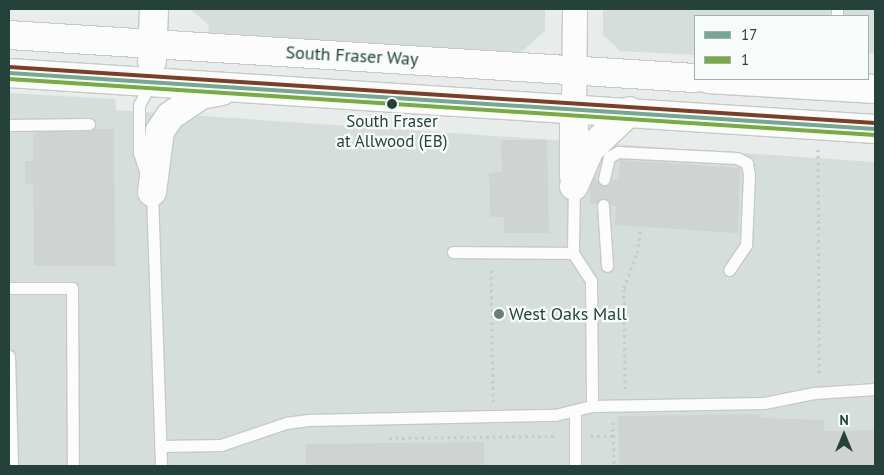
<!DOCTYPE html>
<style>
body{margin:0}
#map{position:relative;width:884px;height:475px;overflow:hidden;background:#e8edeb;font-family:"PT Sans",sans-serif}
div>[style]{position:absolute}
.built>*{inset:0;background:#d6dedb}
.building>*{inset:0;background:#cfd4d2}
.path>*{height:3px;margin-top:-1.5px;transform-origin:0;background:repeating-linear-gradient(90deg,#c3ccca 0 2.5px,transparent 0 6.5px)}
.roads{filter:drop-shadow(1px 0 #c5cac8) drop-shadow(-1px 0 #c5cac8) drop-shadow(0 1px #c5cac8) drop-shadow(0 -1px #c5cac8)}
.lane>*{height:11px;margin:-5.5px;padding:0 5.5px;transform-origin:5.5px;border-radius:5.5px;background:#fcfcfc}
.street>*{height:24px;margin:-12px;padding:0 12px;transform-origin:12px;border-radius:12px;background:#fcfcfc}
.secondary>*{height:28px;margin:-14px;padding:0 14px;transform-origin:14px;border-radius:14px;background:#fcfcfc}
.bus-1>*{height:4px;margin:-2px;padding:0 2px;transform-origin:2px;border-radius:2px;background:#71a994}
.bus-2>*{height:4px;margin:-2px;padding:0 2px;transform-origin:2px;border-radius:2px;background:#77ac3e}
.bus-3>*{height:4px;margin:-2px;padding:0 2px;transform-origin:2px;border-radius:2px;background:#7c3f25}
.dots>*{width:14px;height:14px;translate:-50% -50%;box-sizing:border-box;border:2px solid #f7fbf9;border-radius:50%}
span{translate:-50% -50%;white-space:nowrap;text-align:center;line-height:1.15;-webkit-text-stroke:4.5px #f7fbf9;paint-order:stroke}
.bus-label{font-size:17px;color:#24423a}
.street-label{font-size:18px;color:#24423a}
.poi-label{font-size:18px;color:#24423a}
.left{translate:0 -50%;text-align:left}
.frame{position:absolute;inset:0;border:10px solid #24423a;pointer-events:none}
.legend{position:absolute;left:694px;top:15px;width:175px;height:65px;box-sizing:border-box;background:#f7fbf9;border:1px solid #a3b1ad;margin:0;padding:6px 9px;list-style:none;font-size:15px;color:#24423a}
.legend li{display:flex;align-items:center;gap:10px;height:25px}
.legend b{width:25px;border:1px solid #a3b1ad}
.north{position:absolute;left:819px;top:410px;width:50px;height:50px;-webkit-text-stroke:4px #f7fbf9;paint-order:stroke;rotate:0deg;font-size:14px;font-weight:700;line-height:20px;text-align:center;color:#24423a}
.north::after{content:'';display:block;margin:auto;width:18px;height:22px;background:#24423a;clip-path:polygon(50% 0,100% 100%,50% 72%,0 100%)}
</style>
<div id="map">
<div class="built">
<div style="clip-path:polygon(190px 9px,545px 9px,545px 31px,519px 54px,209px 34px,208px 24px)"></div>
<div style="clip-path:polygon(603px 9px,875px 9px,875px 53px,868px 53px,868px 16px,695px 16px,695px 55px,620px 51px,603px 35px)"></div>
<div style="clip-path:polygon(9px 93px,115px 99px,116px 110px,875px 162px,875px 466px,9px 466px)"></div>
</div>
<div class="building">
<div style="clip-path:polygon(94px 129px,114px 129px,115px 266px,34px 266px,33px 184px,25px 184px,25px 161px,33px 161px,33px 136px,37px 132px)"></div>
<div style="clip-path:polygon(501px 140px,547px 140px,549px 233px,504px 233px,504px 217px,492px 217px,490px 213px,489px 173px,502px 172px)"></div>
<div style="clip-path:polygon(620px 160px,740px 168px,738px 233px,615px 225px,616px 206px,611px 205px,603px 198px,596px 204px,590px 204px,590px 187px,595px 178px,603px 186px,612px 179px,619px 180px)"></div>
<div style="clip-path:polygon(760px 414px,761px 418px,824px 420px,824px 431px,875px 430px,875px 466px,619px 466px,618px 416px)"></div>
<div style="clip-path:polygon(484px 442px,484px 466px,306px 466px,305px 444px)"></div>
</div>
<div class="path">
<div style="left:818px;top:149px;width:227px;rotate:89.7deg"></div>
<div style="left:491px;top:270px;width:131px;rotate:89.1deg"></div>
<div style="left:625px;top:389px;width:101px;rotate:-90.6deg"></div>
<div style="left:624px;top:288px;width:37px;rotate:-70deg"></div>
<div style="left:637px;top:253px;width:26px;rotate:-81deg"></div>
<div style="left:613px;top:422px;width:44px;rotate:88.7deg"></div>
<div style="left:591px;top:436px;width:22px"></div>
<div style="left:389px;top:438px;width:169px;rotate:-0.7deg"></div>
</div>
<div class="roads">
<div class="lane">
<div style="left:837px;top:16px;width:7px;rotate:-90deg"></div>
<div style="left:9px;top:125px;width:80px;rotate:-0.7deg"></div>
<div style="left:146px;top:174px;width:22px;rotate:-108deg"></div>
<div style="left:139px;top:153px;width:48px;rotate:-90deg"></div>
<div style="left:139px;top:105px;width:26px;rotate:-62deg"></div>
<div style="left:604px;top:179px;width:23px;rotate:-77deg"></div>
<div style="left:609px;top:157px;width:10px;rotate:-29deg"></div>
<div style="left:618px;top:152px;width:119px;rotate:2.9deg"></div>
<div style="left:737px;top:158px;width:11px;rotate:27deg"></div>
<div style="left:747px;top:163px;width:11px;rotate:80deg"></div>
<div style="left:749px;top:174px;width:71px;rotate:92.4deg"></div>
<div style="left:746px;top:245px;width:30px;rotate:124deg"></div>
<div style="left:574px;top:186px;width:67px;rotate:90.9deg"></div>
<div style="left:573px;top:253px;width:33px;rotate:57deg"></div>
<div style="left:591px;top:281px;width:125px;rotate:89.5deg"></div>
<div style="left:152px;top:192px;width:274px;rotate:88.1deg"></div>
<div style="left:603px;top:205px;width:61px;rotate:86.2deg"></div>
<div style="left:453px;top:252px;width:120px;rotate:0.5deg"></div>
<div style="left:9px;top:288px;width:63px"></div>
<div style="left:72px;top:288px;width:178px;rotate:89.7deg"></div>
<div style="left:9px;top:356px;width:110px;rotate:88.4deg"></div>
<div style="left:575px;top:411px;width:55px;rotate:90deg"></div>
<div style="left:160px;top:446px;width:61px;rotate:-0.9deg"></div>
<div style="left:221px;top:445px;width:69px;rotate:-18.7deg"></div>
<div style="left:286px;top:423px;width:22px;rotate:-8deg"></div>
<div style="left:308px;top:420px;width:247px;rotate:-1.2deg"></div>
<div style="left:555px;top:415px;width:38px;rotate:-14deg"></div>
<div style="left:592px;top:406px;width:172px;rotate:-1deg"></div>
<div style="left:764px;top:403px;width:51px;rotate:-11.3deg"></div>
<div style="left:814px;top:393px;width:61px;rotate:-3.8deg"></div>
</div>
<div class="street">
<div style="left:574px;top:107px;width:98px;rotate:-89.4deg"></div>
</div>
<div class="secondary">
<div style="left:9px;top:35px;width:687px;rotate:3.59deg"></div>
<div style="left:152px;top:61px;width:52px;rotate:-87.8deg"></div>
<div style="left:9px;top:73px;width:868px;rotate:3.7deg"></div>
<div style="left:708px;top:79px;width:167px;rotate:3.4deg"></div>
<div style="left:574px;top:107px;width:69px;rotate:90deg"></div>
<div style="left:574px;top:186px;width:40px;rotate:-66.6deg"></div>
<div style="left:590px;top:149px;width:55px;rotate:-43.5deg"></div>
<div style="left:152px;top:192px;width:62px;rotate:-82.5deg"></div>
<div style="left:160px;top:131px;width:18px;rotate:-56deg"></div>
<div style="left:170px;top:116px;width:37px;rotate:-34deg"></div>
<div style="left:201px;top:95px;width:21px;rotate:-11deg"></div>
</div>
</div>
<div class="bus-1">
<div style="left:9px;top:73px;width:868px;rotate:3.7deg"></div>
</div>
<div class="bus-2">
<div style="left:9px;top:79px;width:868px;rotate:3.7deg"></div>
</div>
<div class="bus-3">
<div style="left:9px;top:67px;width:868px;rotate:3.7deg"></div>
</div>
<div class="dots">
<div style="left:392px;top:104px;background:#24423a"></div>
<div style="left:499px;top:314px;background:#697e78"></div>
</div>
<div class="bus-label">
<span style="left:392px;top:132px">South Fraser<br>at Allwood (EB)</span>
</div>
<div class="street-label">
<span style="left:352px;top:56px;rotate:3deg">South Fraser Way</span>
</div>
<div class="poi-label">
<span class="left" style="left:509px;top:314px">West Oaks Mall</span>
</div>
<div class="frame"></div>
<ul class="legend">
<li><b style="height:6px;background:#71a994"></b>17</li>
<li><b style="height:6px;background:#77ac3e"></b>1</li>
</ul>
<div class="north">N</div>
</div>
